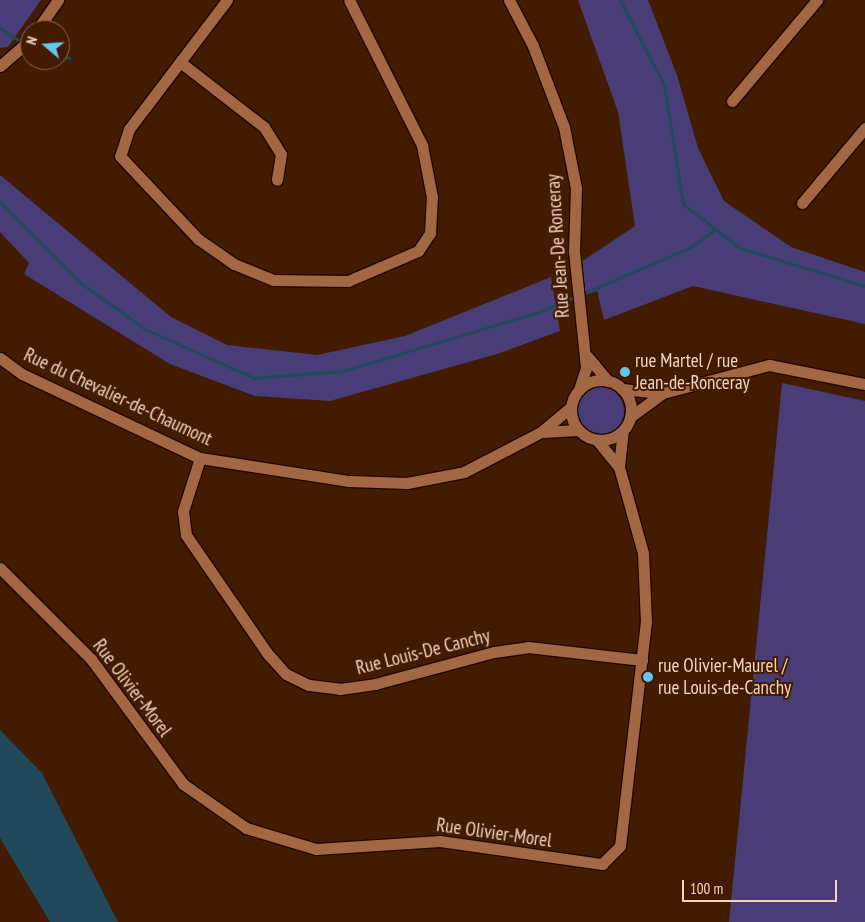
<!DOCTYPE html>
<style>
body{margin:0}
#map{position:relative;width:865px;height:922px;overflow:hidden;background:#421b01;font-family:"PT Sans Narrow",sans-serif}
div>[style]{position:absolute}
.green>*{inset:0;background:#483d76}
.round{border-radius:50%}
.water>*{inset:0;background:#21485b}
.stream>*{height:3px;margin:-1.5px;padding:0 1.5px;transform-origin:1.5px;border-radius:1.5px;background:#21485b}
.roads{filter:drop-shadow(1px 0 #220700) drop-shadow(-1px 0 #220700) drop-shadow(0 1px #220700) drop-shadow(0 -1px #220700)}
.minor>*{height:11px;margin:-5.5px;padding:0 5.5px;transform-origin:5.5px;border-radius:5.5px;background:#a26846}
.minor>.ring{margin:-5.5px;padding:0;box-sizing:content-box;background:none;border:11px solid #a26846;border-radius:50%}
.dots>*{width:14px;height:14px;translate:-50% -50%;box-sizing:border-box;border:2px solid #421b01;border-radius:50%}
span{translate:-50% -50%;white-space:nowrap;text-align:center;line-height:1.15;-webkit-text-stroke:4px #421b01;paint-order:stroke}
.street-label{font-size:19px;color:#f4d3c1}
.poi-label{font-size:19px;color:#f4d3c1}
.left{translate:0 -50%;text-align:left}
.north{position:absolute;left:20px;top:20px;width:50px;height:50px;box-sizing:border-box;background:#421b01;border:1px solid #89654e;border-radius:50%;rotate:288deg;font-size:14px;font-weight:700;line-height:20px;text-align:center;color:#f4d3c1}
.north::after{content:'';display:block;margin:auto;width:18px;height:22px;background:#67c4f0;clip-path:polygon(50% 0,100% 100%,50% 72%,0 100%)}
.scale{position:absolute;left:682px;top:880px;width:155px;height:22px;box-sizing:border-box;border:2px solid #f4d3c1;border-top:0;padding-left:6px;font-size:15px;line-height:18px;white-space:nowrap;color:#f4d3c1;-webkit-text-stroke:4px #421b01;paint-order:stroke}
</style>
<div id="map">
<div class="green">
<div style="clip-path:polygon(0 0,41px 0,8px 47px,0 48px)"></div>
<div style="clip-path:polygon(578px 0,648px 0,677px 75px,698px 148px,724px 201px,791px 247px,865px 272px,865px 324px,693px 286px,604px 320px,597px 291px,584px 296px,581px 262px,635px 226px,618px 112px)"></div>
<div style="clip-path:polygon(0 175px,171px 317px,227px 345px,317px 355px,405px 336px,551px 277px,560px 331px,497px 354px,330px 401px,255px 396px,170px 364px,24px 274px,29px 263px,0 232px)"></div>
<div style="clip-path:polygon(782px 383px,865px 401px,865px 922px,729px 922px)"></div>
<div class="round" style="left:574px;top:386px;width:50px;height:50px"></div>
</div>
<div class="water">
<div style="clip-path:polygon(0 730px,42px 773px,118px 922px,50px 922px,0 838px)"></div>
</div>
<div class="stream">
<div style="left:620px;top:0;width:96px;rotate:62.6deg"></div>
<div style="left:664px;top:85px;width:121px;rotate:80.9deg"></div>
<div style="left:683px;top:204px;width:72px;rotate:37.7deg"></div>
<div style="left:740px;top:248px;width:131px;rotate:16.9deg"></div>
<div style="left:0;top:28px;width:23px;rotate:34deg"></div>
<div style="left:60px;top:55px;width:10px;rotate:17deg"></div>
<div style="left:0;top:202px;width:116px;rotate:45deg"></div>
<div style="left:82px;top:284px;width:77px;rotate:35.5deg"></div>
<div style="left:145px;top:329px;width:120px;rotate:24.2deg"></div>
<div style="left:254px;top:378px;width:89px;rotate:-4.5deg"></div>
<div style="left:343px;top:371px;width:205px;rotate:-16.8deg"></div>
<div style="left:539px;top:312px;width:40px;rotate:-23.4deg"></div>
<div style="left:582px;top:294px;width:116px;rotate:-23.3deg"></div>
<div style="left:689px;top:248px;width:32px;rotate:-36deg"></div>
</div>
<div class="roads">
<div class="minor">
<div style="left:227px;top:0;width:162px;rotate:127.2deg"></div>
<div style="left:129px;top:129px;width:28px;rotate:108deg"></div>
<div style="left:120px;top:156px;width:114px;rotate:46.8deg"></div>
<div style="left:198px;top:239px;width:44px;rotate:34.8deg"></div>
<div style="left:234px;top:264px;width:42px;rotate:22.3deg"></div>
<div style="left:273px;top:280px;width:75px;rotate:0.8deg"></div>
<div style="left:348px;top:281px;width:76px;rotate:-23.2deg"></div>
<div style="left:418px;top:251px;width:22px;rotate:-56deg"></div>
<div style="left:430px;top:233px;width:36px;rotate:-87deg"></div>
<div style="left:432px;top:197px;width:53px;rotate:-100.9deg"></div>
<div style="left:422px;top:145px;width:162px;rotate:-116.7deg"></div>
<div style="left:509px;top:0;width:52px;rotate:62.4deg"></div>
<div style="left:533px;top:46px;width:87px;rotate:69.1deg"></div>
<div style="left:564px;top:127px;width:62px;rotate:78.9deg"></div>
<div style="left:576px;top:188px;width:63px;rotate:91.8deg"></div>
<div style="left:574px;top:251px;width:118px;rotate:84.1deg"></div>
<div style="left:586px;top:368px;width:23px;rotate:108deg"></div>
<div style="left:37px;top:30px;width:37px;rotate:-55deg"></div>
<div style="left:180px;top:62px;width:106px;rotate:37.7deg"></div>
<div style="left:264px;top:127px;width:32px;rotate:58deg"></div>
<div style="left:281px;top:154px;width:26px;rotate:99deg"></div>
<div style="left:0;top:66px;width:40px;rotate:-41deg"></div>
<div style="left:732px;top:101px;width:132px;rotate:-49.9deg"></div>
<div style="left:802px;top:203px;width:98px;rotate:-50deg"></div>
<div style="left:587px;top:356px;width:33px;rotate:50deg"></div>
<div style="left:0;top:358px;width:27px;rotate:36deg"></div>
<div style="left:22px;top:374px;width:197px;rotate:25.3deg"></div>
<div style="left:200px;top:458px;width:151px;rotate:8.8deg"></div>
<div style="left:349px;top:481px;width:58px;rotate:2deg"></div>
<div style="left:407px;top:483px;width:58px;rotate:-10.9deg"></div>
<div style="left:464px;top:472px;width:87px;rotate:-27.5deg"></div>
<div style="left:541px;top:432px;width:39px;rotate:-40deg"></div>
<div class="ring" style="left:571px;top:380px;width:49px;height:49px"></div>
<div style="left:622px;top:389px;width:39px;rotate:6deg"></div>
<div style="left:630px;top:417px;width:41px;rotate:-36deg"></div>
<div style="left:663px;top:393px;width:110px;rotate:-14.8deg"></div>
<div style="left:769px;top:365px;width:98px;rotate:11.2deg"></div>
<div style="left:542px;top:432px;width:36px;rotate:-3deg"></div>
<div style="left:597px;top:440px;width:35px;rotate:51deg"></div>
<div style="left:200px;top:458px;width:56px;rotate:107.8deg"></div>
<div style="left:183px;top:511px;width:24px;rotate:83deg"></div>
<div style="left:186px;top:535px;width:143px;rotate:55.5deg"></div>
<div style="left:267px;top:653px;width:28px;rotate:48deg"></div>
<div style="left:286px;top:674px;width:25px;rotate:26deg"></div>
<div style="left:309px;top:685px;width:31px;rotate:7deg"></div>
<div style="left:340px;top:689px;width:35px;rotate:-8deg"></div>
<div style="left:375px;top:684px;width:123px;rotate:-15.1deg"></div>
<div style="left:494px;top:652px;width:34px;rotate:-8deg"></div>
<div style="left:528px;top:647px;width:115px;rotate:6.5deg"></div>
<div style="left:0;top:568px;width:129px;rotate:45deg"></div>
<div style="left:91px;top:659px;width:155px;rotate:53.6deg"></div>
<div style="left:183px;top:784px;width:77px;rotate:34.9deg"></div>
<div style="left:246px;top:828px;width:73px;rotate:16.7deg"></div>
<div style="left:316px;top:849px;width:124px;rotate:-3.7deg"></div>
<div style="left:440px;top:841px;width:164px;rotate:8.1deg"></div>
<div style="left:602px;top:864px;width:25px;rotate:-45deg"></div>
<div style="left:620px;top:846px;width:226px;rotate:-83.4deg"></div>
<div style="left:646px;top:622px;width:69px;rotate:-92.5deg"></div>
<div style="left:643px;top:553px;width:89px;rotate:-105.6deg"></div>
<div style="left:619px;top:467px;width:36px;rotate:-84deg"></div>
</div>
</div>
<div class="dots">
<div style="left:625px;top:372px;background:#67c4f0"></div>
<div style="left:648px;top:677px;background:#67c4f0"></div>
</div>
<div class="street-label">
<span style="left:558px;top:246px;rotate:-94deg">Rue Jean-De Ronceray</span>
<span style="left:118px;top:397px;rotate:25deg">Rue du Chevalier-de-Chaumont</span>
<span style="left:423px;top:652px;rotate:-14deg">Rue Louis-De Canchy</span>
<span style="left:132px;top:688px;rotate:53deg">Rue Olivier-Morel</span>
<span style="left:494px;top:833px;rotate:8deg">Rue Olivier-Morel</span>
</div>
<div class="poi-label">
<span class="left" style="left:635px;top:372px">rue Martel / rue<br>Jean-de-Ronceray</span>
<span class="left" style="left:658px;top:677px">rue Olivier-Maurel /<br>rue Louis-de-Canchy</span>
</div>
<div class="north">N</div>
<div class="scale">100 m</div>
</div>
